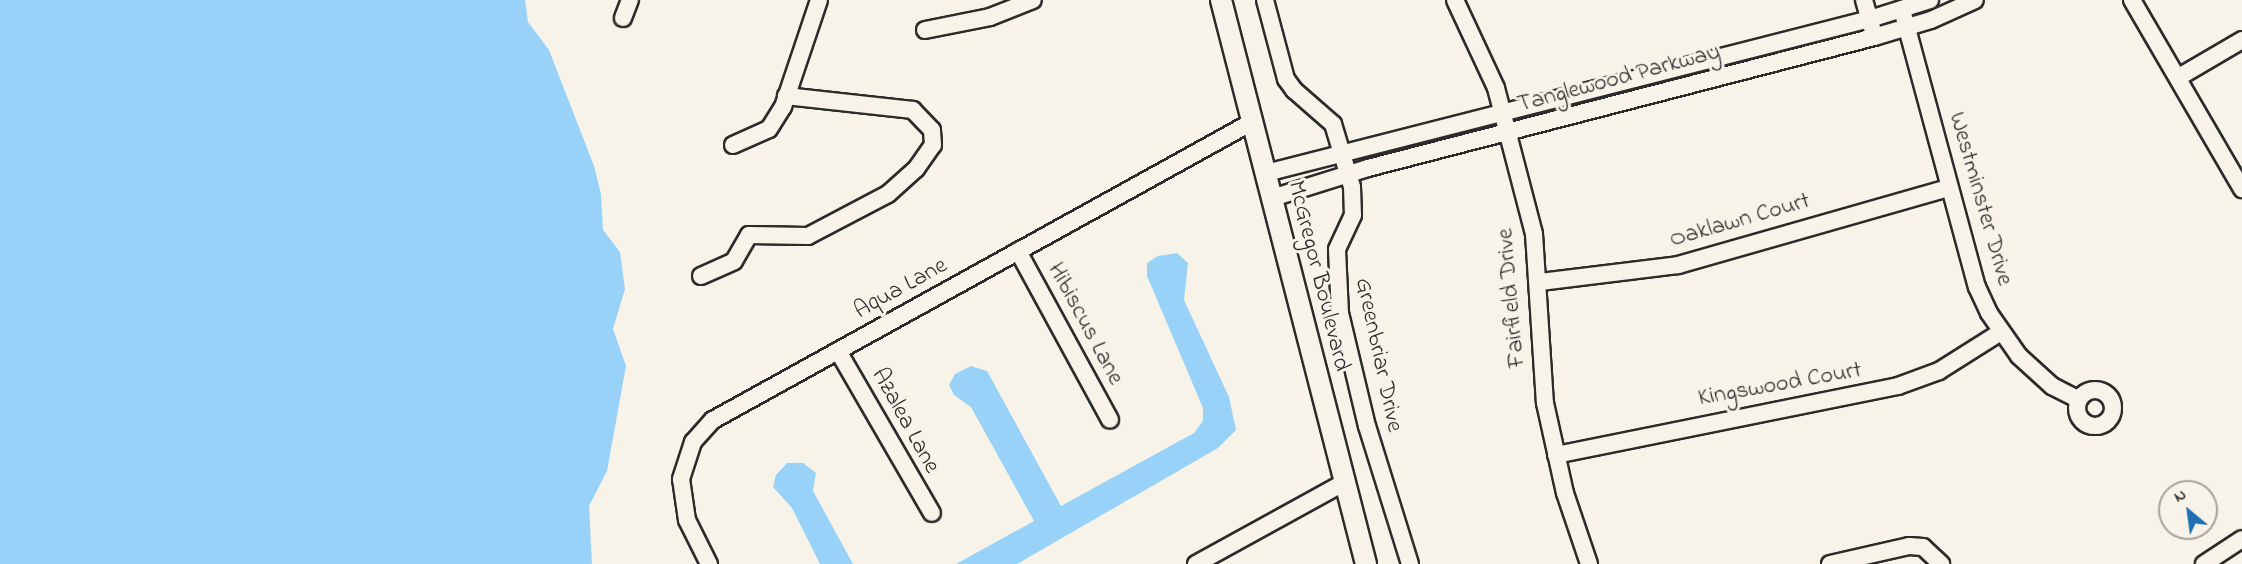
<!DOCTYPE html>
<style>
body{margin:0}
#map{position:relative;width:2242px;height:564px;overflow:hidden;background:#f7f3e8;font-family:"Indie Flower",sans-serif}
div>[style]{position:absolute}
.water>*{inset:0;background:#98d2f8}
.roads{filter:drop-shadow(2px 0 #2b2b2b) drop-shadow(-2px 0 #2b2b2b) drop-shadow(0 2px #2b2b2b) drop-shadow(0 -2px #2b2b2b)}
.minor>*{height:16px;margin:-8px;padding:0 8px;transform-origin:8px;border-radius:8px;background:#f7f3e8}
.minor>.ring{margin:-8px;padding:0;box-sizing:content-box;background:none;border:16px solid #f7f3e8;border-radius:50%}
.major>*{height:20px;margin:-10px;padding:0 10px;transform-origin:10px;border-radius:10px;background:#f7f3e8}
span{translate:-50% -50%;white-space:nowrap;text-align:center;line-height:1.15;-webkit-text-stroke:6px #f7f3e8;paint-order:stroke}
.street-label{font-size:24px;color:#2b2b2b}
.north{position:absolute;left:2158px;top:480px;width:60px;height:60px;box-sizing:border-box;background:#f7f3e8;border:2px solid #a5a39c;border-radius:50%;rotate:331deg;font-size:16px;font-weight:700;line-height:24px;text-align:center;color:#2b2b2b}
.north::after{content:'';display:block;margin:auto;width:21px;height:27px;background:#1f6fb2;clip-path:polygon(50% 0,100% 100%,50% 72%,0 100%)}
</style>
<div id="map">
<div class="water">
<div style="clip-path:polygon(0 0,525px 0,528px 22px,549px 50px,594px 166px,601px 194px,603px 230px,620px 252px,625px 289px,613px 329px,626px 366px,607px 471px,589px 506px,592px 564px,0 564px)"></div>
<div style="clip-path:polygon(1177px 253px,1188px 263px,1184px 300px,1229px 397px,1236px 430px,1218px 448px,1017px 564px,956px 564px,1034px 521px,971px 407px,954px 395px,949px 385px,955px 374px,971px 366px,987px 371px,1061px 506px,1194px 433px,1203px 421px,1203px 408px,1147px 276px,1147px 263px,1158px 256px)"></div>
<div style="clip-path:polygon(787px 463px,803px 463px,816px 473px,813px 491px,853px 564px,820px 564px,792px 508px,773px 487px,776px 475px)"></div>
</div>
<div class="roads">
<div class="minor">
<div style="left:1265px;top:0;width:82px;rotate:75.1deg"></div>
<div style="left:1286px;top:79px;width:14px;rotate:54deg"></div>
<div style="left:1294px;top:90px;width:52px;rotate:41.1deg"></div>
<div style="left:1333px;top:124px;width:66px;rotate:73.2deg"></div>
<div style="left:1352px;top:187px;width:28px;rotate:88deg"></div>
<div style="left:1353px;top:215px;width:38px;rotate:115deg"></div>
<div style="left:1337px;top:250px;width:63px;rotate:87.3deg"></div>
<div style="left:1340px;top:313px;width:116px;rotate:76.6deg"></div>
<div style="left:1367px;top:426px;width:145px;rotate:72.7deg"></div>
<div style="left:1455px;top:0;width:97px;rotate:65deg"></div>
<div style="left:1496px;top:88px;width:151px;rotate:75.4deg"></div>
<div style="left:1534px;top:234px;width:169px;rotate:86.3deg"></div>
<div style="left:1545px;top:403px;width:92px;rotate:77.5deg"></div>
<div style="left:1565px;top:493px;width:75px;rotate:71.3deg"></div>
<div style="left:1864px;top:0;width:29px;rotate:74deg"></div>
<div style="left:2132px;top:0;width:219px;rotate:59.8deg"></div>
<div style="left:1904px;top:17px;width:280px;rotate:74.9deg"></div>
<div style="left:1977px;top:287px;width:29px;rotate:65deg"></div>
<div style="left:1989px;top:313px;width:52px;rotate:55.1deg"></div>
<div style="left:2019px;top:356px;width:45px;rotate:42.3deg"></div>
<div style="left:2052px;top:386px;width:30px;rotate:27deg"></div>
<div style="left:623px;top:18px;width:19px;rotate:-69deg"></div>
<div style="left:925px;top:30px;width:66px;rotate:-11.3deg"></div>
<div style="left:990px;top:17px;width:46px;rotate:-21.6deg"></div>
<div style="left:2179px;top:77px;width:73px;rotate:-30.4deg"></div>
<div style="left:733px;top:145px;width:39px;rotate:-24deg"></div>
<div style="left:769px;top:129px;width:26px;rotate:-58deg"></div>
<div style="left:783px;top:107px;width:113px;rotate:-71.4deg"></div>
<div style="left:1266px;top:173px;width:623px;rotate:-14.3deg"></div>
<div style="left:1870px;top:19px;width:63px;rotate:-17.6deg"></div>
<div style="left:1272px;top:198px;width:101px;rotate:-17.4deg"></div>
<div style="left:1368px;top:168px;width:523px;rotate:-14.51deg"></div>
<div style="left:1874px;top:37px;width:59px;rotate:-16.6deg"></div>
<div style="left:1931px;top:20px;width:48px;rotate:-24.4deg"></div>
<div style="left:1018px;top:251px;width:192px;rotate:61.4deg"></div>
<div style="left:701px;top:276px;width:36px;rotate:-24deg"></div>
<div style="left:734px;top:261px;width:30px;rotate:-60deg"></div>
<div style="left:749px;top:235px;width:59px;rotate:1deg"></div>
<div style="left:808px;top:236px;width:90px;rotate:-27.7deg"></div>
<div style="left:888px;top:194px;width:38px;rotate:-42deg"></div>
<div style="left:916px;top:169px;width:29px;rotate:-55deg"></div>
<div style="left:933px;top:145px;width:15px;rotate:-94deg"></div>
<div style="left:932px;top:130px;width:28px;rotate:-134deg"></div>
<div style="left:913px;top:110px;width:128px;rotate:-173.7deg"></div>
<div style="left:1540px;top:282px;width:139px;rotate:-7deg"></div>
<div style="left:1678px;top:265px;width:282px;rotate:-15.9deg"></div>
<div style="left:838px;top:351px;width:187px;rotate:59.9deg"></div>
<div class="ring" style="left:2077px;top:390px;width:20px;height:20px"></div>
<div style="left:1556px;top:455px;width:349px;rotate:-11.4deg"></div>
<div style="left:1898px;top:386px;width:44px;rotate:-20.1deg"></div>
<div style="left:1939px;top:371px;width:73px;rotate:-32.2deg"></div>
<div style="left:709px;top:564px;width:49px;rotate:-116.6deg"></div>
<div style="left:687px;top:520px;width:41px;rotate:-98.3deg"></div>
<div style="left:681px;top:479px;width:39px;rotate:-72deg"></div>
<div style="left:693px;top:442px;width:30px;rotate:-48deg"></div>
<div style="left:713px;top:420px;width:616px;rotate:-28.94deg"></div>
<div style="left:1196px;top:564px;width:170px;rotate:-28.8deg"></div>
<div style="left:1830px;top:564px;width:81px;rotate:-12.8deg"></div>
<div style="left:1909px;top:546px;width:14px;rotate:4deg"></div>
<div style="left:1923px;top:547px;width:25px;rotate:43deg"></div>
<div style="left:2204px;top:564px;width:45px;rotate:-33.3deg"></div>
</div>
<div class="major">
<div style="left:1221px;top:0;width:582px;rotate:75.58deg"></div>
</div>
</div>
<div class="street-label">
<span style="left:1619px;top:79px;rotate:-15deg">Tanglewood Parkway</span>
<span style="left:1980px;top:199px;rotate:74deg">Westminster Drive</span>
<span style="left:1740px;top:221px;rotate:-16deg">Oaklawn Court</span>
<span style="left:1318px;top:276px;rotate:76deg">McGregor Boulevard</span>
<span style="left:901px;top:289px;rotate:-29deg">Aqua Lane</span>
<span style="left:1512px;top:298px;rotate:-95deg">Fairfield Drive</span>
<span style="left:1085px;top:324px;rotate:62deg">Hibiscus Lane</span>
<span style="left:1378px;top:355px;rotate:78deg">Greenbriar Drive</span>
<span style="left:1780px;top:385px;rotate:-10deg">Kingswood Court</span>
<span style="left:905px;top:421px;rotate:61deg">Azalea Lane</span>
</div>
<div class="north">N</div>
</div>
